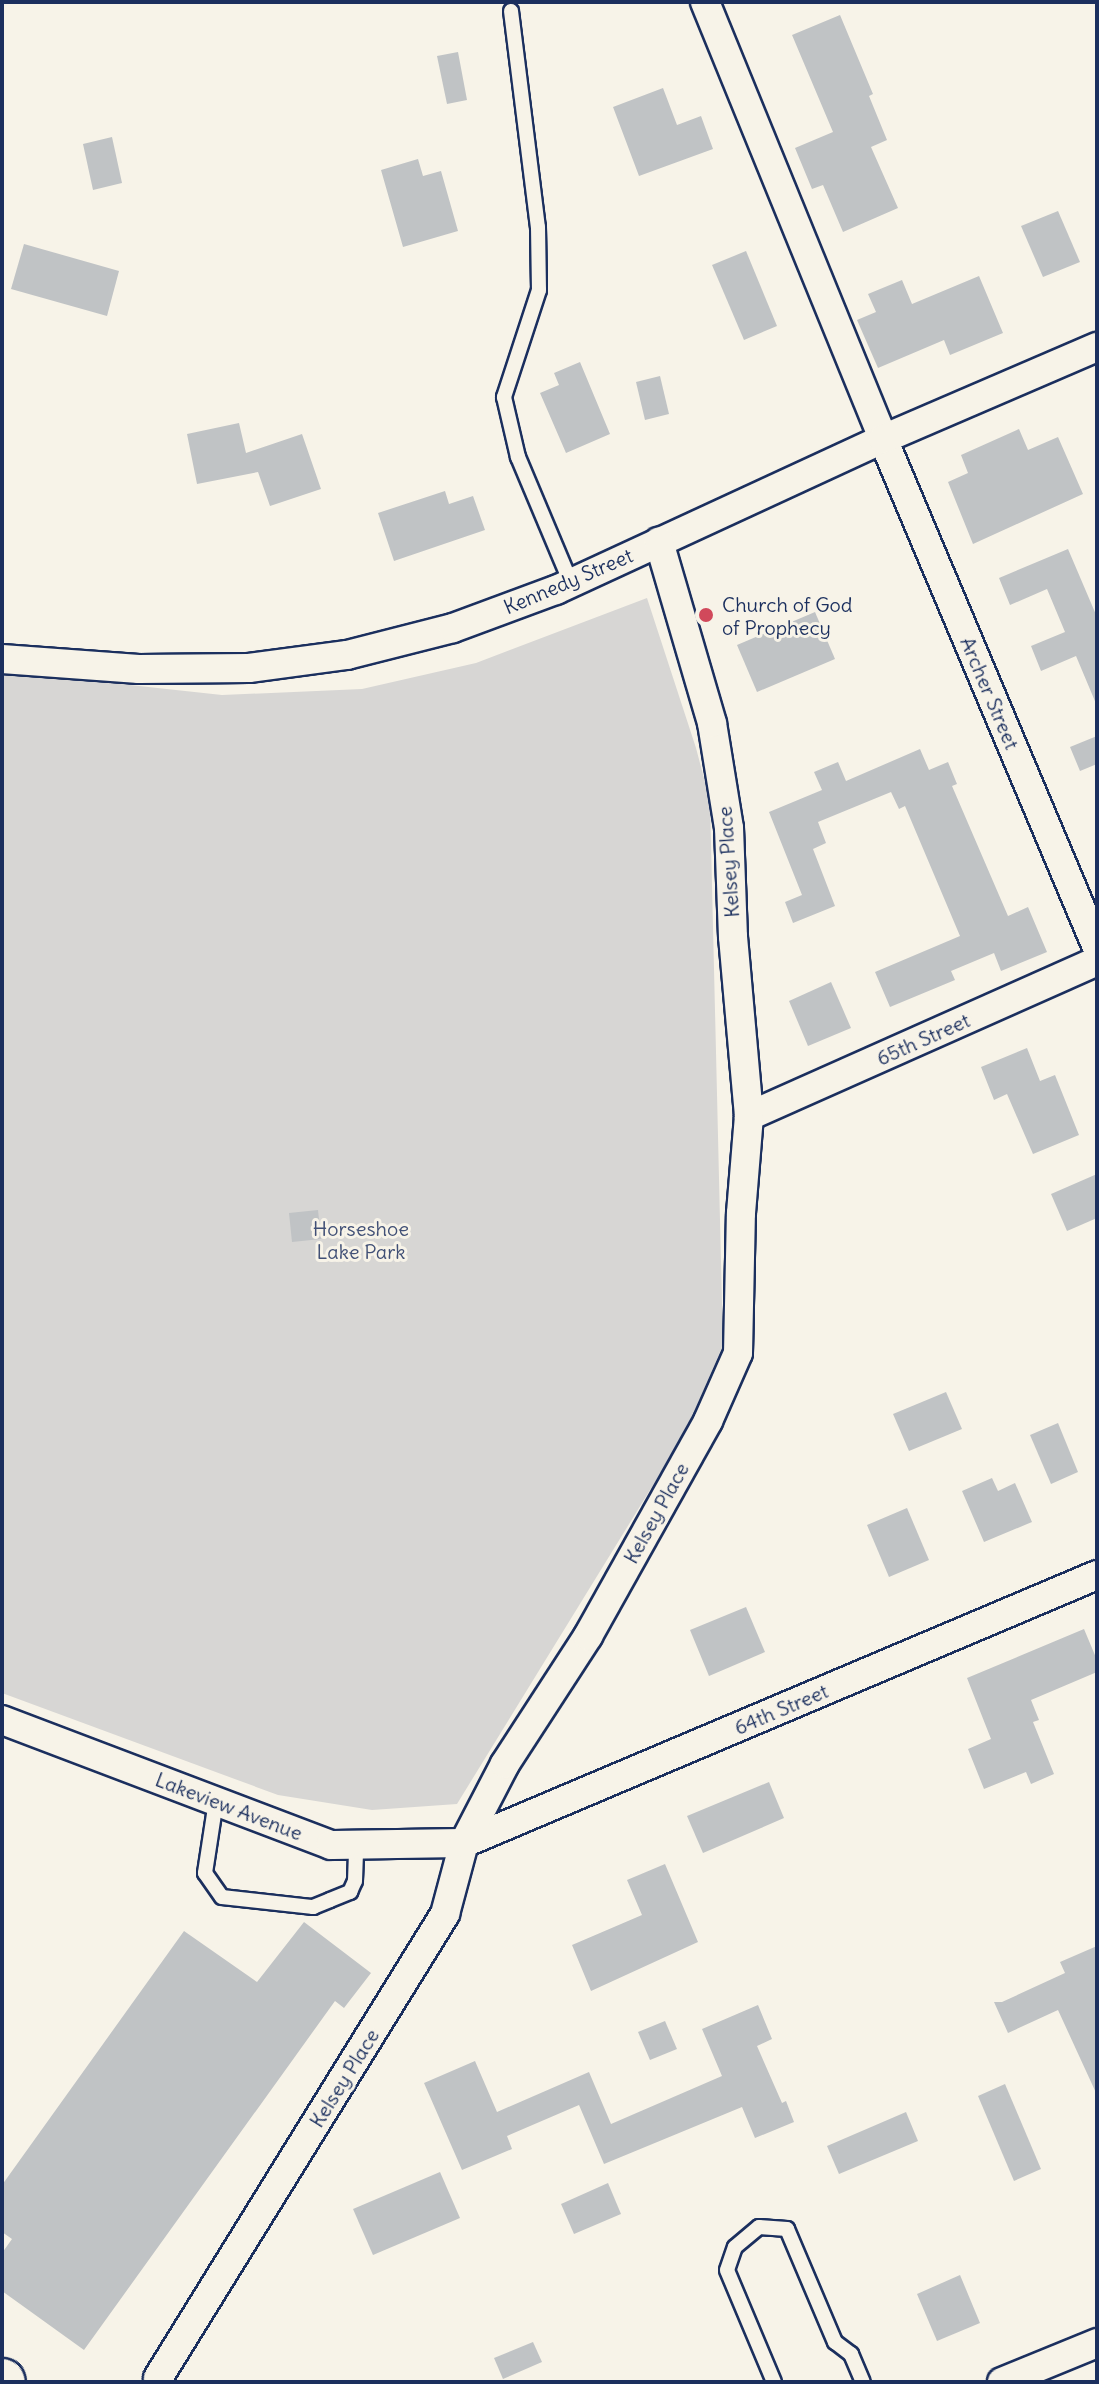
<!DOCTYPE html>
<style>
body{margin:0}
#map{position:relative;width:1099px;height:2384px;overflow:hidden;background:#f7f3e8;font-family:Delius,sans-serif}
div>[style]{position:absolute}
.green>*{inset:0;background:#d7d6d4}
.building>*{inset:0;background:#c0c3c5}
.roads{filter:drop-shadow(2px 0 #1b2f5e) drop-shadow(-2px 0 #1b2f5e) drop-shadow(0 2px #1b2f5e) drop-shadow(0 -2px #1b2f5e)}
.service>*{height:14px;margin:-7px;padding:0 7px;transform-origin:7px;border-radius:7px;background:#f7f3e8}
.minor>*{height:28px;margin:-14px;padding:0 14px;transform-origin:14px;border-radius:14px;background:#f7f3e8}
.primary>*{height:44px;margin:-22px;padding:0 22px;transform-origin:22px;border-radius:22px;background:#f7f3e8}
.dots>*{width:22px;height:22px;translate:-50% -50%;box-sizing:border-box;border:4px solid #f7f3e8;border-radius:50%}
span{translate:-50% -50%;white-space:nowrap;text-align:center;line-height:1.15;-webkit-text-stroke:6px #f7f3e8;paint-order:stroke}
.street-label{font-size:20px;color:#1b2f5e}
.poi-label{font-size:20px;color:#1b2f5e}
.left{translate:0 -50%;text-align:left}
.park-label{font-size:20px;color:#415076}
.frame{position:absolute;inset:0;border:4px solid #1b2f5e;pointer-events:none}
</style>
<div id="map">
<div class="green">
<div style="clip-path:polygon(647px 598px,696px 748px,710px 801px,723px 1345px,685px 1433px,457px 1804px,372px 1810px,278px 1795px,2px 1693px,2px 675px,10px 672px,222px 695px,362px 689px,476px 663px)"></div>
</div>
<div class="building">
<div style="clip-path:polygon(840px 15px,873px 94px,869px 96px,887px 140px,871px 147px,898px 208px,843px 232px,823px 185px,812px 189px,795px 148px,833px 132px,792px 35px)"></div>
<div style="clip-path:polygon(458px 52px,467px 100px,447px 104px,437px 56px)"></div>
<div style="clip-path:polygon(663px 88px,677px 125px,701px 116px,713px 149px,639px 176px,613px 107px)"></div>
<div style="clip-path:polygon(112px 137px,122px 183px,93px 190px,83px 144px)"></div>
<div style="clip-path:polygon(418px 159px,423px 176px,441px 171px,458px 231px,403px 247px,381px 170px)"></div>
<div style="clip-path:polygon(1058px 211px,1080px 262px,1043px 277px,1021px 226px)"></div>
<div style="clip-path:polygon(24px 244px,119px 271px,107px 316px,11px 289px)"></div>
<div style="clip-path:polygon(746px 251px,777px 326px,744px 340px,712px 265px)"></div>
<div style="clip-path:polygon(979px 276px,1003px 333px,950px 355px,944px 340px,878px 368px,857px 320px,876px 312px,868px 294px,902px 280px,912px 304px)"></div>
<div style="clip-path:polygon(580px 362px,610px 434px,566px 453px,540px 393px,559px 385px,554px 373px)"></div>
<div style="clip-path:polygon(660px 376px,669px 414px,645px 420px,636px 382px)"></div>
<div style="clip-path:polygon(239px 423px,246px 453px,302px 434px,321px 489px,270px 506px,258px 472px,197px 484px,187px 434px)"></div>
<div style="clip-path:polygon(1019px 429px,1028px 450px,1058px 437px,1083px 494px,973px 544px,948px 482px,968px 473px,961px 455px)"></div>
<div style="clip-path:polygon(445px 491px,449px 504px,473px 496px,485px 530px,394px 561px,378px 513px)"></div>
<div style="clip-path:polygon(1068px 549px,1097px 617px,1097px 706px,1076px 656px,1041px 671px,1031px 646px,1065px 632px,1047px 589px,1010px 605px,999px 578px)"></div>
<div style="clip-path:polygon(815px 612px,835px 659px,757px 692px,737px 645px)"></div>
<div style="clip-path:polygon(1097px 736px,1097px 764px,1080px 771px,1070px 747px)"></div>
<div style="clip-path:polygon(920px 749px,929px 770px,948px 762px,957px 784px,952px 786px,1008px 916px,1028px 907px,1047px 952px,1001px 971px,994px 953px,951px 971px,955px 980px,890px 1007px,875px 972px,960px 936px,905px 806px,899px 809px,891px 792px,818px 822px,826px 843px,813px 849px,835px 906px,793px 923px,785px 902px,802px 895px,769px 812px,822px 790px,814px 772px,838px 762px,846px 781px)"></div>
<div style="clip-path:polygon(831px 982px,851px 1028px,808px 1046px,789px 1001px)"></div>
<div style="clip-path:polygon(1027px 1048px,1040px 1081px,1055px 1075px,1079px 1135px,1033px 1154px,1007px 1094px,994px 1100px,981px 1067px)"></div>
<div style="clip-path:polygon(1097px 1174px,1097px 1218px,1067px 1231px,1051px 1194px)"></div>
<div style="clip-path:polygon(318px 1210px,321px 1239px,292px 1242px,289px 1213px)"></div>
<div style="clip-path:polygon(946px 1392px,962px 1429px,909px 1451px,893px 1414px)"></div>
<div style="clip-path:polygon(1058px 1423px,1078px 1472px,1051px 1484px,1030px 1435px)"></div>
<div style="clip-path:polygon(992px 1478px,998px 1491px,1015px 1483px,1032px 1522px,984px 1542px,962px 1491px)"></div>
<div style="clip-path:polygon(907px 1508px,929px 1560px,889px 1577px,867px 1525px)"></div>
<div style="clip-path:polygon(746px 1607px,765px 1652px,709px 1676px,690px 1630px)"></div>
<div style="clip-path:polygon(1084px 1629px,1097px 1660px,1097px 1672px,1031px 1700px,1039px 1720px,1033px 1722px,1054px 1774px,1031px 1784px,1026px 1772px,984px 1789px,968px 1749px,991px 1739px,967px 1678px)"></div>
<div style="clip-path:polygon(769px 1782px,784px 1818px,703px 1853px,687px 1816px)"></div>
<div style="clip-path:polygon(665px 1864px,698px 1942px,591px 1991px,572px 1945px,642px 1915px,627px 1880px)"></div>
<div style="clip-path:polygon(304px 1922px,371px 1973px,344px 2008px,335px 2001px,84px 2350px,2px 2291px,2px 2253px,12px 2239px,2px 2232px,2px 2185px,184px 1931px,257px 1982px)"></div>
<div style="clip-path:polygon(1097px 1946px,1097px 2095px,1058px 2010px,1008px 2033px,994px 2002px,1002px 2002px,1065px 1973px,1060px 1962px)"></div>
<div style="clip-path:polygon(758px 2005px,772px 2039px,757px 2046px,782px 2103px,786px 2101px,794px 2122px,755px 2138px,742px 2107px,604px 2164px,579px 2105px,507px 2136px,512px 2149px,462px 2170px,424px 2083px,475px 2061px,497px 2112px,589px 2072px,611px 2124px,722px 2076px,702px 2029px)"></div>
<div style="clip-path:polygon(665px 2021px,677px 2049px,650px 2060px,638px 2032px)"></div>
<div style="clip-path:polygon(1005px 2084px,1041px 2169px,1014px 2181px,978px 2096px)"></div>
<div style="clip-path:polygon(906px 2112px,918px 2141px,839px 2174px,827px 2146px)"></div>
<div style="clip-path:polygon(440px 2172px,460px 2218px,373px 2255px,353px 2209px)"></div>
<div style="clip-path:polygon(608px 2183px,621px 2214px,574px 2234px,561px 2204px)"></div>
<div style="clip-path:polygon(960px 2275px,980px 2323px,937px 2341px,917px 2294px)"></div>
<div style="clip-path:polygon(533px 2342px,542px 2362px,503px 2379px,494px 2358px)"></div>
</div>
<div class="roads">
<div class="service">
<div style="left:511px;top:11px;width:218px;rotate:82.9deg"></div>
<div style="left:538px;top:227px;width:63px;rotate:89.1deg"></div>
<div style="left:539px;top:290px;width:113px;rotate:108.1deg"></div>
<div style="left:504px;top:397px;width:62px;rotate:76.9deg"></div>
<div style="left:518px;top:457px;width:137px;rotate:67.2deg"></div>
<div style="left:216px;top:1801px;width:73px;rotate:98.7deg"></div>
<div style="left:205px;top:1873px;width:29px;rotate:55deg"></div>
<div style="left:222px;top:1897px;width:92px;rotate:6.3deg"></div>
<div style="left:313px;top:1907px;width:18px;rotate:-22deg"></div>
<div style="left:330px;top:1900px;width:22px;rotate:-22deg"></div>
<div style="left:350px;top:1892px;width:12px;rotate:-66deg"></div>
<div style="left:355px;top:1881px;width:37px;rotate:-88deg"></div>
<div style="left:774px;top:2382px;width:121px;rotate:-112.8deg"></div>
<div style="left:727px;top:2270px;width:24px;rotate:-71deg"></div>
<div style="left:735px;top:2247px;width:31px;rotate:-40deg"></div>
<div style="left:759px;top:2227px;width:28px;rotate:4deg"></div>
<div style="left:787px;top:2229px;width:123px;rotate:67deg"></div>
<div style="left:835px;top:2342px;width:20px;rotate:37deg"></div>
<div style="left:851px;top:2354px;width:30px;rotate:67deg"></div>
</div>
<div class="minor">
<div style="left:705px;top:2px;width:472px;rotate:67.8deg"></div>
<div style="left:883px;top:439px;width:551px;rotate:67.16deg"></div>
<div style="left:2px;top:659px;width:137px;rotate:4.2deg"></div>
<div style="left:139px;top:669px;width:110px;rotate:-0.5deg"></div>
<div style="left:249px;top:668px;width:99px;rotate:-7.6deg"></div>
<div style="left:347px;top:655px;width:109px;rotate:-14.3deg"></div>
<div style="left:453px;top:628px;width:110px;rotate:-20.3deg"></div>
<div style="left:556px;top:590px;width:360px;rotate:-24.8deg"></div>
<div style="left:883px;top:439px;width:233px;rotate:-23.3deg"></div>
<div style="left:749px;top:1116px;width:381px;rotate:-24deg"></div>
<div style="left:2px;top:1720px;width:352px;rotate:20.8deg"></div>
<div style="left:331px;top:1845px;width:133px;rotate:-0.9deg"></div>
<div style="left:464px;top:1843px;width:687px;rotate:-22.95deg"></div>
<div style="left:158px;top:2378px;width:546px;rotate:-58.26deg"></div>
<div style="left:445px;top:1914px;width:73px;rotate:-75deg"></div>
<div style="left:464px;top:1843px;width:89px;rotate:-62.6deg"></div>
<div style="left:505px;top:1764px;width:153px;rotate:-57deg"></div>
<div style="left:588px;top:1636px;width:246px;rotate:-60.8deg"></div>
<div style="left:708px;top:1421px;width:74px;rotate:-66.2deg"></div>
<div style="left:738px;top:1353px;width:140px;rotate:-88.8deg"></div>
<div style="left:741px;top:1213px;width:97px;rotate:-85.3deg"></div>
<div style="left:749px;top:1116px;width:180px;rotate:-95.1deg"></div>
<div style="left:733px;top:937px;width:109px;rotate:-92.1deg"></div>
<div style="left:729px;top:828px;width:106px;rotate:-99.2deg"></div>
<div style="left:712px;top:723px;width:189px;rotate:-106.3deg"></div>
<div style="left:1002px;top:2382px;width:103px;rotate:-22.3deg"></div>
</div>
<div class="primary">
<div style="left:2px;top:2381px;width:1px;rotate:45deg"></div>
</div>
</div>
<div class="dots">
<div style="left:706px;top:615px;background:#d1495b"></div>
</div>
<div class="street-label">
<span style="left:568px;top:581px;rotate:-23deg">Kennedy Street</span>
<span style="left:990px;top:693px;rotate:67deg">Archer Street</span>
<span style="left:728px;top:862px;rotate:-94deg">Kelsey Place</span>
<span style="left:923px;top:1039px;rotate:-24deg">65th Street</span>
<span style="left:656px;top:1513px;rotate:-61deg">Kelsey Place</span>
<span style="left:781px;top:1709px;rotate:-23deg">64th Street</span>
<span style="left:229px;top:1806px;rotate:21deg">Lakeview Avenue</span>
<span style="left:344px;top:2078px;rotate:-58deg">Kelsey Place</span>
</div>
<div class="poi-label">
<span class="left" style="left:722px;top:616px">Church of God<br>of Prophecy</span>
</div>
<div class="park-label">
<span style="left:361px;top:1240px">Horseshoe<br>Lake Park</span>
</div>
<div class="frame"></div>
</div>
